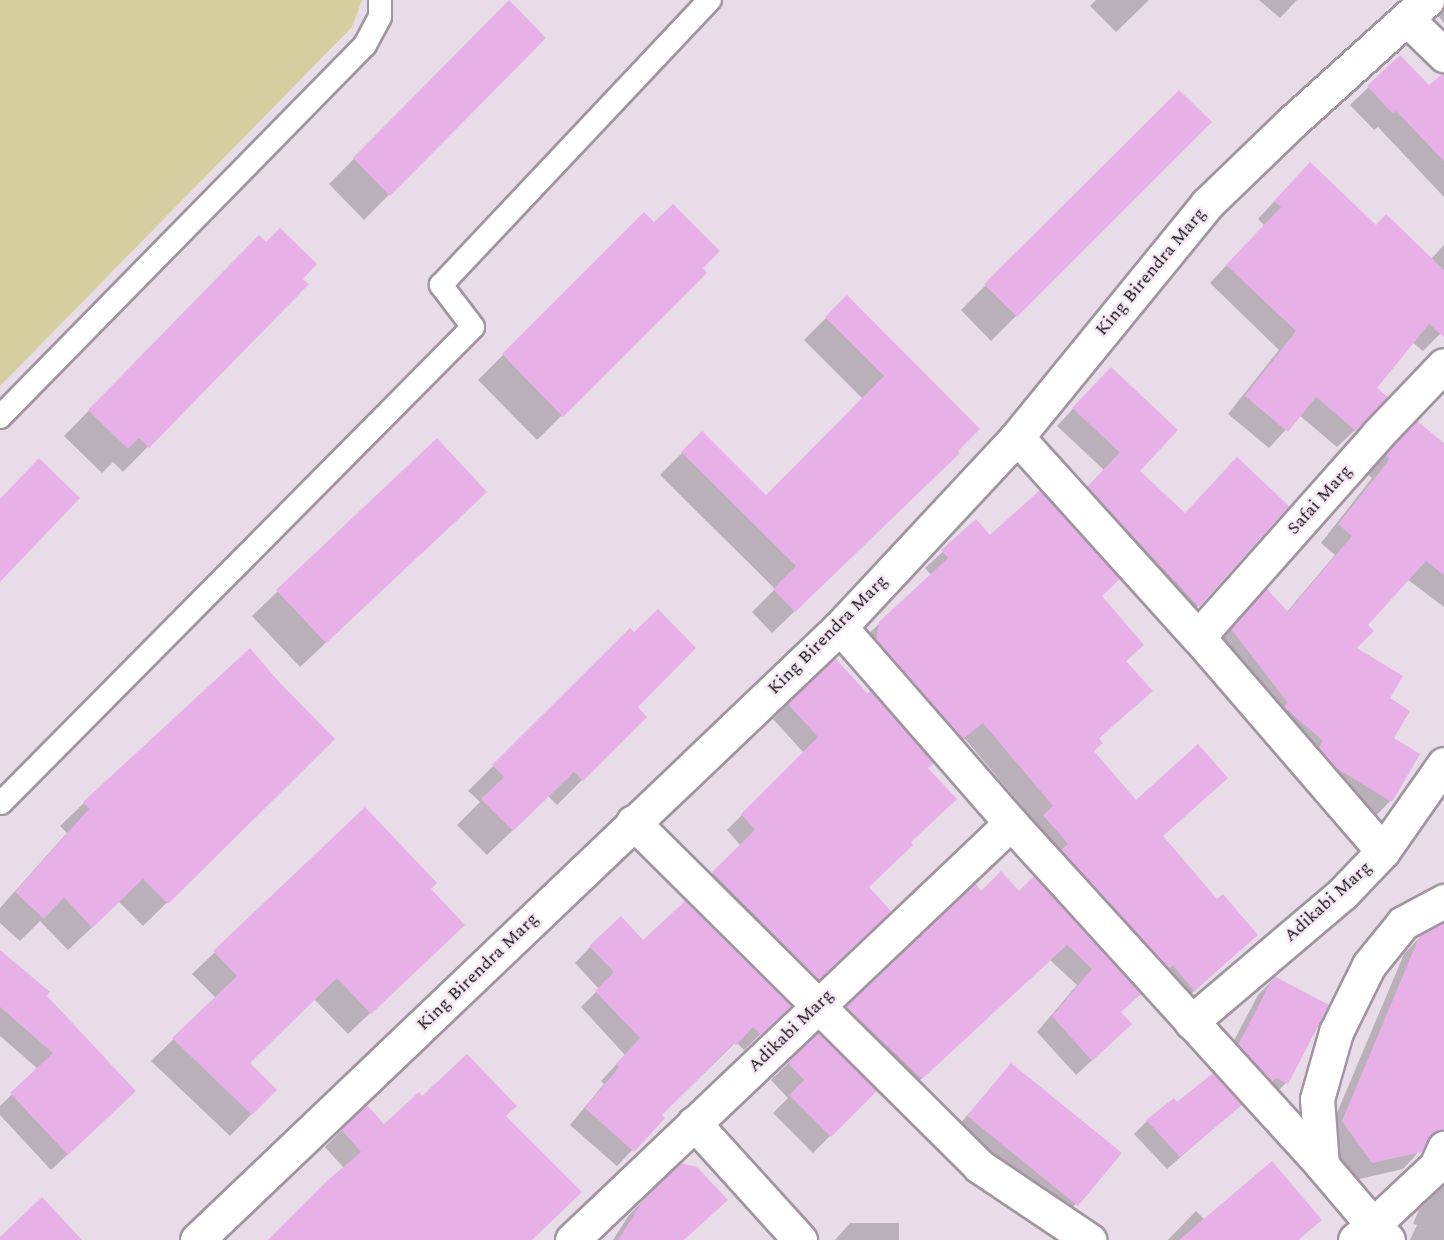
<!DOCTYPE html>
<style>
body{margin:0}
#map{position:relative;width:1444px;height:1240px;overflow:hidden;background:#e8dce8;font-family:Spectral,serif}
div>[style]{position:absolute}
.green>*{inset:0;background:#d5ce9f}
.shadow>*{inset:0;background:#0003}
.building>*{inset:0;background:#e7b1e7}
.roads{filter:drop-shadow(2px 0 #a095a0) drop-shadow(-2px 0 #a095a0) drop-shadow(0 2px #a095a0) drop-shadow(0 -2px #a095a0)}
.service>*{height:22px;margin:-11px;padding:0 11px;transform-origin:11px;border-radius:11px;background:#fff}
.minor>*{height:33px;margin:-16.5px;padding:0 16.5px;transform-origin:16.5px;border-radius:16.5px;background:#fff}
span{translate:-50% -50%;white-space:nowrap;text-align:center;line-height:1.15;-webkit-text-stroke:5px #f6e9f5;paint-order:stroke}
.street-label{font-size:18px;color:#141014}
</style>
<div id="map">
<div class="green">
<div style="clip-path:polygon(0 0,362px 0,352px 27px,0 386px)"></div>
</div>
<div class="shadow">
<div style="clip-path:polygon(1096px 0,1149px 0,1116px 32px,1090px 6px)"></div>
<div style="clip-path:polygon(1259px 0,1297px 0,1280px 18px)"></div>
<div style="clip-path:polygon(509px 2px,544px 38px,364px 220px,329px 184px)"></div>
<div style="clip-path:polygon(1444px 11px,1444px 23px,1439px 17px)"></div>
<div style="clip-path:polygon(1400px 57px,1429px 88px,1444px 93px,1444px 197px,1378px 127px,1374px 130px,1350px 105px)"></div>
<div style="clip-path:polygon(1179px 92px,1210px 122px,991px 341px,961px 310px)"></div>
<div style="clip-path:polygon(1292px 182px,1431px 259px,1444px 245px,1444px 330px,1423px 351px,1412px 342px,1375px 388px,1355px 430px,1337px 447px,1299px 415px,1269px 448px,1228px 414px,1279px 350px,1210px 283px,1264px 225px,1258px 219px)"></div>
<div style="clip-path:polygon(644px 214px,705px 273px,537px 440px,478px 380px)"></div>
<div style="clip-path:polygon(259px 238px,307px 285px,123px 472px,113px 462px,102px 473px,64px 436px)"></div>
<div style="clip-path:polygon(847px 297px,936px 475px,772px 633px,752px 612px,775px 589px,660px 475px,702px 433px,766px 497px,863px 399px,804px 340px)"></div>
<div style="clip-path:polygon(1094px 386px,1137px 471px,1184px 515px,1198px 606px,1182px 623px,1072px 505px,1104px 470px,1057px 426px)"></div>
<div style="clip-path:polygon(437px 440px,460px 517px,300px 667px,252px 616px)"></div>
<div style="clip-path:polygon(1398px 441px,1444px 445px,1444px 607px,1407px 579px,1366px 625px,1354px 648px,1392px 739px,1418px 755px,1390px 801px,1372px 820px,1213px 648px,1266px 591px,1286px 613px,1335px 555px,1321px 543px,1372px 478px,1367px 474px)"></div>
<div style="clip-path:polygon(976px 521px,989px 537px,1101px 596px,1142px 645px,1125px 662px,1151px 691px,1098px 739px,1092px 751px,1217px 901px,1256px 935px,1177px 1007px,1028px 833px,1037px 824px,965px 739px,945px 755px,862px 640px,931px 575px,925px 568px)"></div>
<div style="clip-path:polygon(630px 630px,636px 707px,645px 717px,557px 805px,548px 796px,487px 855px,457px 825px,480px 802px,468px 791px)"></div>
<div style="clip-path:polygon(278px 683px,333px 739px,143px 926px,119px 902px,68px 950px,40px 921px,20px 941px,0 923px,0 908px,67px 833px,60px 826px,84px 803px)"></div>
<div style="clip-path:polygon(870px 692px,932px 763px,927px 769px,909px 843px,867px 887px,874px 926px,802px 994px,698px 888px,741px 846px,727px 830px,804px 753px,773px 719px,788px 704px,866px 695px)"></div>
<div style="clip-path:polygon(365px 809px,429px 889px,441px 946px,348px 1034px,314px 999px,248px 1063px,275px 1090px,230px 1136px,151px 1061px,216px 998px,192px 974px)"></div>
<div style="clip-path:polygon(1034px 878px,1120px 1012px,1114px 1040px,1076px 1075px,1037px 1032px,1077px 985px,1050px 960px,905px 1094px,831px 1023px,961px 899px,981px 893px,1019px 893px)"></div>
<div style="clip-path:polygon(1421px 936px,1444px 942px,1444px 1158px,1434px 1147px,1424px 1146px,1403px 1169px,1355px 1180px,1326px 1139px,1404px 954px)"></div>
<div style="clip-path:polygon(643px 942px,774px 1021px,744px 1050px,736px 1042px,660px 1116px,663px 1118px,617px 1166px,570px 1125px,604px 1084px,601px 1081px,625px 1055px,581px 1007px,599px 989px,575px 963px,590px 947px)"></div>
<div style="clip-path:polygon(0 965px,45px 996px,118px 1107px,51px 1170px,0 1115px,0 1106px,38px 1069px,0 1036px)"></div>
<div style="clip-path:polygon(1275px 978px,1327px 1005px,1286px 1083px,1269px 1100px,1222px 1063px,1258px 995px)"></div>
<div style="clip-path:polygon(818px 1034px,875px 1091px,813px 1153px,773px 1113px,788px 1098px,771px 1080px)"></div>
<div style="clip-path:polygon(1011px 1065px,1120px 1153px,1060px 1222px,951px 1134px)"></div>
<div style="clip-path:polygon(422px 1098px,504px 1116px,530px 1240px,270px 1240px,344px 1168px,325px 1147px,342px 1130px,367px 1107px,384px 1126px)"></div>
<div style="clip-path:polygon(1176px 1104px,1240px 1105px,1167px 1169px,1134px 1134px,1147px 1121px)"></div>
<div style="clip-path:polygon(1444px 1176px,1444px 1240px,1410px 1240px,1417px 1225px,1413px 1224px,1419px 1210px,1436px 1193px)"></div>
<div style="clip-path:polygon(647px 1197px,683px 1240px,613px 1240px,629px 1215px)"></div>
<div style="clip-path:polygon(1196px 1211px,1205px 1220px,1320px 1220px,1298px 1240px,1168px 1240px)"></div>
<div style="clip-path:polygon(850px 1223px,899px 1223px,899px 1240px,835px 1240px)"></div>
</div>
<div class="building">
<div style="clip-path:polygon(509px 0,546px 38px,390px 196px,353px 158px)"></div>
<div style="clip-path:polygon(1400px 55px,1429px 85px,1444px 73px,1444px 161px,1396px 111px,1393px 114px,1367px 86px)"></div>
<div style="clip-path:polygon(1179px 90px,1212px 122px,1017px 317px,984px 284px)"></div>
<div style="clip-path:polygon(1310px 162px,1376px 225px,1386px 214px,1444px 270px,1444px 337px,1429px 324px,1377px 388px,1388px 397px,1356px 431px,1316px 397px,1288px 432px,1245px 396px,1296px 331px,1226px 265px,1281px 207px,1274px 201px)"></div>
<div style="clip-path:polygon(673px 204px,720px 251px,703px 268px,707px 273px,563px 417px,502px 354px,644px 212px,654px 222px)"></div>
<div style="clip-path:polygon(280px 228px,317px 264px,303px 279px,309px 284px,149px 448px,139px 438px,128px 449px,88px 410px,259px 235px,266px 242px)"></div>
<div style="clip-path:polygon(847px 295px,980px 429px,958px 451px,960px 453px,795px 612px,773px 589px,796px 566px,681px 452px,702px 431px,766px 495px,884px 376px,825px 317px)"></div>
<div style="clip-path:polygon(1111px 367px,1178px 430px,1140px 471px,1072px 408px)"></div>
<div style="clip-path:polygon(1417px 421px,1444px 443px,1444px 575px,1426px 561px,1368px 625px,1374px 631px,1357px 648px,1403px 676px,1390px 698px,1410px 711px,1394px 738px,1420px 754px,1392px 802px,1336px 768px,1319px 748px,1323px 741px,1284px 707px,1288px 703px,1231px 629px,1266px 588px,1288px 612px,1352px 536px,1338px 524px,1390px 459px,1385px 455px)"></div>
<div style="clip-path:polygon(437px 438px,487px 492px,326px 643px,276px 590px)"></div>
<div style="clip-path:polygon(1120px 452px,1185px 513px,1237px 457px,1289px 506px,1199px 607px,1087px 487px)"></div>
<div style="clip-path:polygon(39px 458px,80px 498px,0 582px,0 499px)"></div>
<div style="clip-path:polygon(1040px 490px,1120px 579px,1102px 596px,1144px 645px,1126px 661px,1153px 691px,1099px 738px,1103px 743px,1094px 751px,1136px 800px,1198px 744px,1228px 778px,1163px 836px,1217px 899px,1223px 894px,1258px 935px,1194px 991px,1173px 965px,1169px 969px,1061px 850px,1068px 844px,1043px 815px,1053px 806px,983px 723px,963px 739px,876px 640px,879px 622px,948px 558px,941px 550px,976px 519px,990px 535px)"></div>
<div style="clip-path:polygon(658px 609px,696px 648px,638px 707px,647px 717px,583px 781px,574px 772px,513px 831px,481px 799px,504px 777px,492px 765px,630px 628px,634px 632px)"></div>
<div style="clip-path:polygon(250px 648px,279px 682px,335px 739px,168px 904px,143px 879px,92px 928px,64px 897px,44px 919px,15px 892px,89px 809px,83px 802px)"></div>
<div style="clip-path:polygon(835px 658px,869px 695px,870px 689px,934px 763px,928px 768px,957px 799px,911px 842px,913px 845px,869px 887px,891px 911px,819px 980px,712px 872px,755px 830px,741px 814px,818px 737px,787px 703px)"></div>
<div style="clip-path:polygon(365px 807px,437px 883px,431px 889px,465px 925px,371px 1014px,337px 978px,250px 1063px,277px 1090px,252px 1115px,172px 1038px,237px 976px,213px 951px)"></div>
<div style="clip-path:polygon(1001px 871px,1019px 891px,1034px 876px,1141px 994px,1121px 1012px,1132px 1024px,1092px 1061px,1052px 1016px,1092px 969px,1067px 945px,922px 1079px,845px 1006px,960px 898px,976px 884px,981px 891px)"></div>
<div style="clip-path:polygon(685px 901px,791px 1006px,761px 1035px,753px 1027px,736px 1045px,734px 1043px,662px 1115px,665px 1118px,634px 1152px,585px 1108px,619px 1067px,616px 1064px,640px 1038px,595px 991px,614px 972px,589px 946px,621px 916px,643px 940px)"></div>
<div style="clip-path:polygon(1444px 922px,1444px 1130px,1433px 1133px,1422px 1152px,1372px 1163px,1342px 1121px,1420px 935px)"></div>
<div style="clip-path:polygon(0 950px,50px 992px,47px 996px,136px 1091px,68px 1155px,10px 1093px,53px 1053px,0 1007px)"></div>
<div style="clip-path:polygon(1274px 976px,1329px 1005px,1288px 1084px,1276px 1078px,1272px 1082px,1238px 1045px)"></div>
<div style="clip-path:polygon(818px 1032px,877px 1091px,831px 1137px,789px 1095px,804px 1080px,787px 1062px)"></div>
<div style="clip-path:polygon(467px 1054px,517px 1106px,506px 1116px,582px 1192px,532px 1240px,268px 1240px,328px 1180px,361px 1152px,341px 1129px,367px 1105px,384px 1124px,419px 1092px,422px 1096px)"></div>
<div style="clip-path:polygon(1011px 1063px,1122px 1153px,1078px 1206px,967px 1116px)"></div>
<div style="clip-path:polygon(1213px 1073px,1242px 1105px,1180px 1157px,1146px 1120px,1174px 1098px,1177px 1102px)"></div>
<div style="clip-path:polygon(1272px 1161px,1322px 1220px,1298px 1240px,1179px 1240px)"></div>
<div style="clip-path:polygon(680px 1163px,697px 1167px,728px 1200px,684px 1240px,618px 1240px,646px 1196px)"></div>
<div style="clip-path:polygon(42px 1197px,82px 1240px,0 1240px,0 1237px)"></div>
</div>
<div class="roads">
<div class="service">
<div style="left:0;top:417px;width:521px;rotate:-45.54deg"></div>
<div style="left:365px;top:45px;width:32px;rotate:-62deg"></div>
<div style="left:380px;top:17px;width:17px;rotate:-90deg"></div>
<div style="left:1px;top:803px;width:670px;rotate:-45.24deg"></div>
<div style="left:473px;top:327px;width:53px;rotate:-127.3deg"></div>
<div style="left:441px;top:285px;width:392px;rotate:-46.7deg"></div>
</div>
<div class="minor">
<div style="left:1407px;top:19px;width:52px;rotate:44.2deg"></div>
<div style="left:1017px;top:437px;width:270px;rotate:47.9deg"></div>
<div style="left:1198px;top:637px;width:283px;rotate:49.2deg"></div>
<div style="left:840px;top:627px;width:260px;rotate:48.9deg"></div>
<div style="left:1011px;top:823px;width:462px;rotate:47.7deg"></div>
<div style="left:1198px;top:637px;width:271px;rotate:-48.4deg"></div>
<div style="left:1378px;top:434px;width:95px;rotate:-46.3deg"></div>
<div style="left:633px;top:822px;width:488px;rotate:44.8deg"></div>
<div style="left:979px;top:1166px;width:133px;rotate:33.9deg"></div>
<div style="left:1191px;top:1022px;width:199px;rotate:-40.3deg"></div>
<div style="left:1343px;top:893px;width:58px;rotate:-46.4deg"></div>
<div style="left:1383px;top:851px;width:106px;rotate:-55deg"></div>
<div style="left:694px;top:1123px;width:158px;rotate:47.8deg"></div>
<div style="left:197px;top:1240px;width:888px;rotate:-43.63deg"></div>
<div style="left:840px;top:627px;width:260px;rotate:-47deg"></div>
<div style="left:1017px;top:437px;width:301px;rotate:-50.8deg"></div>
<div style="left:1207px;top:204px;width:120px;rotate:-44deg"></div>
<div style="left:1293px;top:121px;width:181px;rotate:-42.1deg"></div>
<div style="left:572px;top:1240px;width:605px;rotate:-43.53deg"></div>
<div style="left:1355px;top:1240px;width:23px;rotate:-40deg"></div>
<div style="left:1373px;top:1225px;width:79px;rotate:-130.4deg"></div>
<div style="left:1322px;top:1165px;width:66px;rotate:-94.3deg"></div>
<div style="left:1317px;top:1099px;width:70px;rotate:-74.2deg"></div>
<div style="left:1336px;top:1032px;width:75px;rotate:-63.8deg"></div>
<div style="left:1369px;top:965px;width:54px;rotate:-51deg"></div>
<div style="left:1403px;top:923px;width:47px;rotate:-28.2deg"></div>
<div style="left:1388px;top:1240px;width:21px;rotate:-135deg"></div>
<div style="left:1373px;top:1225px;width:86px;rotate:-43.1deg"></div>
<div style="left:1436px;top:1166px;width:20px;rotate:-66deg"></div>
</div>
</div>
<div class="street-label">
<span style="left:1151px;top:272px;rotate:-50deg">King Birendra Marg</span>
<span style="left:1320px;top:500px;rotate:-48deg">Safai Marg</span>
<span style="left:828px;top:635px;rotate:-45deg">King Birendra Marg</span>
<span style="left:1328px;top:902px;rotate:-42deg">Adikabi Marg</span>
<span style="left:478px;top:972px;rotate:-44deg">King Birendra Marg</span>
<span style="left:791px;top:1031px;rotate:-44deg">Adikabi Marg</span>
</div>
</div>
